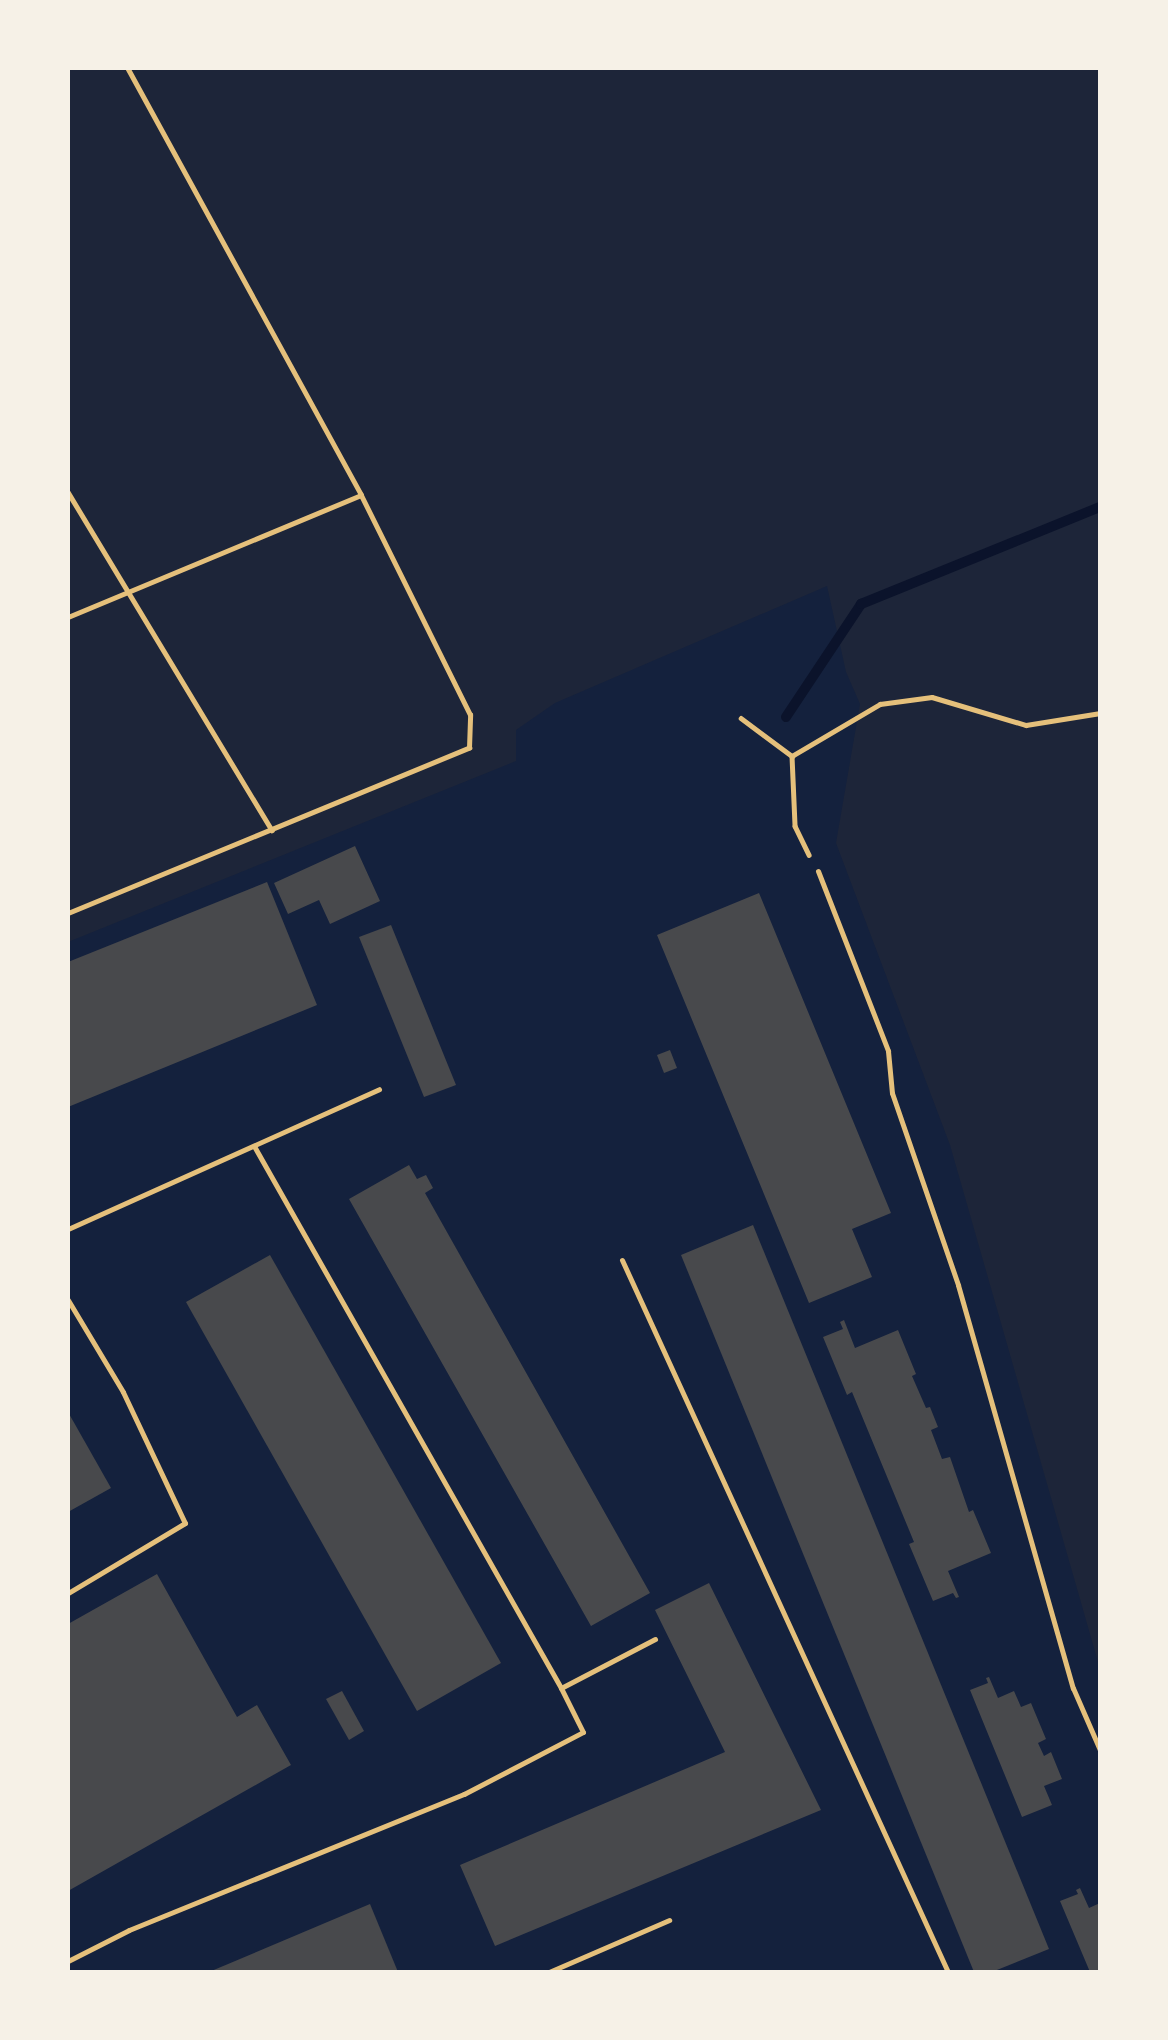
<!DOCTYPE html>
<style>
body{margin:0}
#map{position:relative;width:1168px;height:2040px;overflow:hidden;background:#14213d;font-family:"Public Sans",sans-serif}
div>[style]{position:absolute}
.green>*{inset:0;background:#1d2539}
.stream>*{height:10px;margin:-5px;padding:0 5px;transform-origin:5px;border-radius:5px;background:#0b132b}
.building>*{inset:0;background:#48494c}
.path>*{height:4.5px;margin:-2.25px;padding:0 2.25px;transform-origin:2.25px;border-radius:2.25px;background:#e5c07b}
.service>*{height:5px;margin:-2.5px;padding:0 2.5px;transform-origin:2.5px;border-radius:2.5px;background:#e5c07b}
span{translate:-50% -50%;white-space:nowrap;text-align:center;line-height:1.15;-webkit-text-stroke:5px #f6f1e7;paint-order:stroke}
.frame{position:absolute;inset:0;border:70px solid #f6f1e7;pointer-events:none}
</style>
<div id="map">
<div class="green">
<div style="clip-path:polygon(68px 68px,1100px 68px,1100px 1669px,950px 1145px,836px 843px,860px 704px,846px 672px,827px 586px,555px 703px,516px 730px,516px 761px,68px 942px)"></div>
</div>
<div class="stream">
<div style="left:786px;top:717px;width:136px;rotate:-56.4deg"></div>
<div style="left:861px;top:604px;width:258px;rotate:-22.1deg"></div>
</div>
<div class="building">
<div style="clip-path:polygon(355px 846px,380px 901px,330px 924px,319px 900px,288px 914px,274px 883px)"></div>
<div style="clip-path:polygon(267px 882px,317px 1005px,68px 1107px,68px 962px)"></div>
<div style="clip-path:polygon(759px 893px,891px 1213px,852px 1229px,872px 1277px,809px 1303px,657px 935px)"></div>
<div style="clip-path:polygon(391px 925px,456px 1085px,424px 1097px,359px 937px)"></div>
<div style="clip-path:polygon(670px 1050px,677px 1068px,664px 1073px,657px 1055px)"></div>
<div style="clip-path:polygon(409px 1165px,417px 1179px,426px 1175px,433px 1188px,425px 1193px,650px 1593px,591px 1626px,349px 1199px)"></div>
<div style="clip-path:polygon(753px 1225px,1049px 1949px,992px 1972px,974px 1972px,681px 1255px)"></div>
<div style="clip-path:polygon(270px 1255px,501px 1663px,417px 1711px,186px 1302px)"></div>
<div style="clip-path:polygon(844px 1320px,855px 1348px,898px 1330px,916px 1374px,912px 1376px,926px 1408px,930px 1407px,938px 1427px,931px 1430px,942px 1459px,950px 1457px,969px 1512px,973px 1510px,991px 1553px,948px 1571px,959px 1597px,956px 1598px,953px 1593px,933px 1601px,909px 1544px,914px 1542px,852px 1392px,847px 1395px,823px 1337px,843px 1329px,840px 1322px)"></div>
<div style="clip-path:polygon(68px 1412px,111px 1488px,68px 1512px)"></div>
<div style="clip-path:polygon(157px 1574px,237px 1717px,257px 1705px,291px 1765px,68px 1891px,68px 1624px)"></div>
<div style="clip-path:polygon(709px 1583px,821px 1810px,495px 1946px,460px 1865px,725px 1752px,655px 1610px)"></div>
<div style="clip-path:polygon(989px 1677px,998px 1698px,1014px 1691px,1021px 1707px,1031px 1703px,1046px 1739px,1038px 1743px,1044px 1756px,1051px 1752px,1062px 1779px,1044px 1786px,1052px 1805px,1022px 1817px,970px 1690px,988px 1683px,986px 1678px)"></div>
<div style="clip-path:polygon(342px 1691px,364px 1731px,349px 1740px,326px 1699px)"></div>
<div style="clip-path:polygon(1080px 1888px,1089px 1908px,1100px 1903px,1100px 1972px,1090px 1972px,1060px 1901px,1078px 1894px,1076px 1890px)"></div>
<div style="clip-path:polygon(370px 1904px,398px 1972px,209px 1972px)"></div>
</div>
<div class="path">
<div style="left:68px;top:492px;width:395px;rotate:58.9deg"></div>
<div style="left:68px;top:617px;width:317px;rotate:-22.6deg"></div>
<div style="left:741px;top:718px;width:64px;rotate:36.7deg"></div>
<div style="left:792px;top:756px;width:102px;rotate:-30.6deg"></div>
<div style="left:880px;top:704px;width:52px;rotate:-7.7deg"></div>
<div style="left:932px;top:697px;width:98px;rotate:16.6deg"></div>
<div style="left:1026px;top:725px;width:75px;rotate:-9.2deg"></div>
<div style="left:792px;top:756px;width:70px;rotate:87.5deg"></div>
<div style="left:795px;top:826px;width:32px;rotate:64deg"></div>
<div style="left:68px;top:913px;width:434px;rotate:-22.4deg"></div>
<div style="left:469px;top:748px;width:33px;rotate:-88deg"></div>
<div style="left:470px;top:715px;width:246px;rotate:-116.4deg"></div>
<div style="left:361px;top:495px;width:487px;rotate:-118.7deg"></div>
</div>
<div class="service">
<div style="left:818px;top:871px;width:193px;rotate:68.7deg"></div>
<div style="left:888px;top:1051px;width:42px;rotate:84.6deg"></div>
<div style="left:892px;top:1093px;width:203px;rotate:71deg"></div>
<div style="left:958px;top:1285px;width:419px;rotate:74.1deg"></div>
<div style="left:1073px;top:1688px;width:68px;rotate:66.5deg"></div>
<div style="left:254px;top:1146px;width:623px;rotate:60.47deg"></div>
<div style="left:561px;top:1688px;width:106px;rotate:-27.5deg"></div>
<div style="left:68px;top:1229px;width:341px;rotate:-24.2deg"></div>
<div style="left:622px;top:1260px;width:783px;rotate:65.4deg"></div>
<div style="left:68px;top:1300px;width:107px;rotate:59.1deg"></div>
<div style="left:123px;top:1392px;width:145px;rotate:64.7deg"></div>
<div style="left:185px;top:1523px;width:136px;rotate:149.1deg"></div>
<div style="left:68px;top:1961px;width:68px;rotate:-26.9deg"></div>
<div style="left:129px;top:1930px;width:362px;rotate:-22.1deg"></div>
<div style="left:464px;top:1794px;width:134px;rotate:-27.5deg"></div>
<div style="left:583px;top:1732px;width:49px;rotate:-116.6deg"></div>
<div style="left:549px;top:1972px;width:131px;rotate:-23.4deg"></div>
</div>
<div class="frame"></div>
</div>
